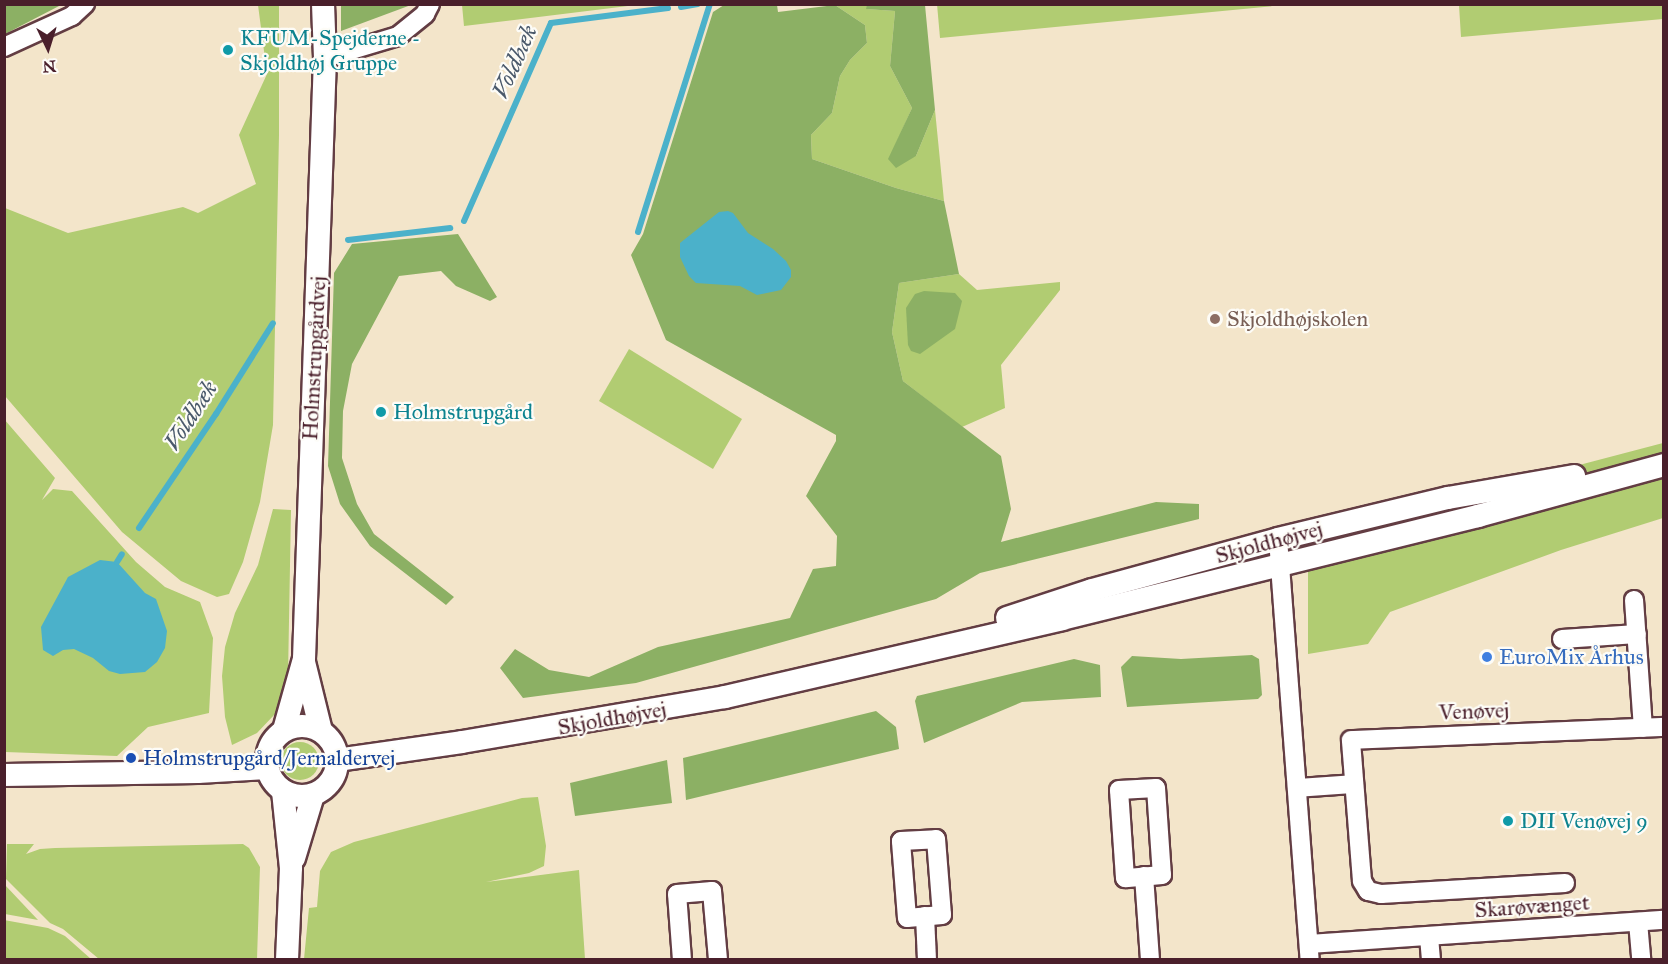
<!DOCTYPE html>
<meta charset="utf-8">
<style>
body{margin:0}
#map{position:relative;width:1668px;height:964px;overflow:hidden;background:#f3e5ca;font-family:"IM FELL Great Primer",serif}
div>[style]{position:absolute}
.green>*{inset:0;background:#b1cc72}
.round{border-radius:50%}
.forest>*{inset:0;background:#8cb064}
.water>*{inset:0;background:#4bb1ca}
.stream>*{height:6px;margin:-3px;padding:0 3px;transform-origin:3px;border-radius:3px;background:#4bb1ca}
.roads{filter:drop-shadow(2px 0 #633d43) drop-shadow(-2px 0 #633d43) drop-shadow(0 2px #633d43) drop-shadow(0 -2px #633d43)}
.minor>*{height:18px;margin:-9px;padding:0 9px;transform-origin:9px;border-radius:9px;background:#fff}
.tertiary>*{height:22px;margin:-11px;padding:0 11px;transform-origin:11px;border-radius:11px;background:#fff}
.tertiary>.ring{margin:-11px;padding:0;box-sizing:content-box;background:none;border:22px solid #fff;border-radius:50%}
.dots>*{width:16px;height:16px;translate:-50% -50%;box-sizing:border-box;border:3px solid #fdfcf7;border-radius:50%}
span{translate:-50% -50%;white-space:nowrap;text-align:center;line-height:1.15;-webkit-text-stroke:4.5px #fdfcf7;paint-order:stroke}
.culture-label{font-size:22px;color:#0d838f}
.left{translate:0 -50%;text-align:left}
.education-label{font-size:22px;color:#785e54}
.street-label{font-size:22px;color:#4a1f2b}
.shop-label{font-size:22px;color:#366cbe}
.transit-label{font-size:22px;color:#164399}
.water-label{font-size:24px;color:#4a596b;font-style:italic}
.frame{position:absolute;inset:0;border:6px solid #4a1f2b;pointer-events:none}
.north{position:absolute;left:18px;top:18px;width:60px;height:60px;-webkit-text-stroke:4px #fdfcf7;paint-order:stroke;rotate:176deg;font-size:16px;font-weight:700;line-height:24px;text-align:center;color:#4a1f2b}
.north::after{content:'';display:block;margin:auto;width:21px;height:27px;background:#4a1f2b;clip-path:polygon(50% 0,100% 100%,50% 72%,0 100%)}
</style>
<div id="map">
<div class="green">
<div style="clip-path:polygon(937px 4px,1284px 4px,1284px 5px,940px 38px)"></div>
<div style="clip-path:polygon(258px 5px,279px 5px,279px 135px,273px 425px,260px 502px,243px 562px,229px 594px,217px 597px,181px 581px,122px 532px,5px 396px,5px 208px,68px 233px,183px 207px,198px 213px,256px 184px,239px 135px,267px 74px)"></div>
<div style="clip-path:polygon(462px 5px,462px 4px,636px 5px,464px 26px)"></div>
<div style="clip-path:polygon(835px 5px,867px 5px,867px 9px,895px 11px,890px 66px,912px 108px,889px 159px,916px 156px,935px 110px,944px 201px,896px 188px,812px 159px,811px 135px,832px 113px,840px 76px,850px 60px,867px 43px,865px 25px)"></div>
<div style="clip-path:polygon(1459px 5px,1663px 5px,1663px 19px,1461px 37px)"></div>
<div style="clip-path:polygon(959px 274px,977px 290px,1060px 282px,1060px 290px,1001px 365px,1005px 408px,962px 427px,903px 381px,892px 332px,899px 283px)"></div>
<div style="clip-path:polygon(629px 349px,742px 419px,713px 469px,599px 401px)"></div>
<div style="clip-path:polygon(4px 419px,55px 478px,42px 500px,53px 489px,72px 491px,136px 562px,165px 587px,200px 602px,213px 638px,209px 713px,148px 727px,117px 756px,5px 752px)"></div>
<div style="clip-path:polygon(1663px 443px,1663px 518px,1561px 550px,1390px 612px,1368px 644px,1308px 654px,1308px 536px)"></div>
<div style="clip-path:polygon(273px 509px,291px 510px,288px 676px,275px 714px,257px 733px,232px 745px,225px 717px,222px 676px,225px 647px,235px 613px,258px 565px)"></div>
<div class="round" style="left:281px;top:742px;width:38px;height:38px"></div>
<div style="clip-path:polygon(538px 797px,546px 846px,544px 866px,529px 873px,486px 882px,579px 870px,585px 959px,304px 959px,309px 908px,317px 907px,320px 871px,331px 852px,354px 842px,522px 798px)"></div>
<div style="clip-path:polygon(7px 844px,34px 844px,26px 854px,40px 849px,55px 848px,243px 844px,249px 848px,260px 867px,257px 959px,99px 959px,63px 929px,50px 923px,6px 879px)"></div>
<div style="clip-path:polygon(4px 885px,5px 885px,38px 920px,5px 914px)"></div>
<div style="clip-path:polygon(4px 920px,48px 928px,65px 936px,91px 959px,5px 959px)"></div>
</div>
<div class="forest">
<div style="clip-path:polygon(5px 4px,61px 4px,61px 5px,5px 34px)"></div>
<div style="clip-path:polygon(341px 4px,411px 4px,411px 5px,341px 31px)"></div>
<div style="clip-path:polygon(724px 5px,777px 5px,778px 12px,835px 5px,865px 25px,867px 43px,850px 60px,840px 76px,832px 113px,811px 135px,812px 159px,896px 188px,944px 201px,959px 274px,899px 283px,892px 332px,903px 381px,1001px 456px,1011px 509px,1001px 542px,1156px 502px,1199px 504px,1199px 519px,980px 573px,936px 599px,636px 683px,523px 698px,500px 668px,515px 649px,549px 670px,589px 677px,658px 647px,790px 618px,813px 569px,836px 566px,837px 536px,806px 496px,836px 441px,836px 435px,666px 340px,631px 255px,643px 234px,713px 12px)"></div>
<div style="clip-path:polygon(867px 5px,925px 5px,935px 110px,916px 156px,896px 168px,888px 159px,912px 108px,890px 66px,895px 11px,866px 9px)"></div>
<div style="clip-path:polygon(458px 234px,497px 297px,490px 301px,456px 286px,441px 271px,399px 276px,352px 364px,343px 411px,342px 458px,357px 504px,374px 534px,454px 597px,446px 605px,370px 546px,340px 504px,328px 466px,334px 273px,352px 244px)"></div>
<div style="clip-path:polygon(924px 291px,955px 293px,962px 301px,955px 329px,920px 354px,911px 351px,908px 345px,906px 308px,915px 294px)"></div>
<div style="clip-path:polygon(1252px 655px,1259px 659px,1262px 695px,1258px 699px,1127px 707px,1121px 667px,1132px 656px,1181px 659px)"></div>
<div style="clip-path:polygon(1074px 659px,1100px 665px,1101px 697px,1022px 702px,924px 743px,915px 701px,917px 696px)"></div>
<div style="clip-path:polygon(876px 711px,896px 727px,899px 749px,686px 800px,683px 758px)"></div>
<div style="clip-path:polygon(667px 760px,672px 803px,575px 816px,570px 783px)"></div>
</div>
<div class="water">
<div style="clip-path:polygon(728px 211px,733px 213px,748px 233px,773px 249px,786px 261px,791px 270px,791px 277px,781px 290px,757px 295px,740px 286px,696px 283px,689px 276px,680px 257px,680px 243px,719px 212px)"></div>
<div style="clip-path:polygon(100px 560px,117px 562px,145px 593px,156px 599px,167px 631px,165px 648px,157px 662px,145px 672px,120px 674px,109px 671px,93px 658px,74px 649px,63px 650px,53px 656px,43px 650px,41px 627px,68px 577px)"></div>
</div>
<div class="stream">
<div style="left:681px;top:7px;width:17px;rotate:-10deg"></div>
<div style="left:464px;top:221px;width:216px;rotate:-66.3deg"></div>
<div style="left:551px;top:23px;width:118px;rotate:-7.3deg"></div>
<div style="left:638px;top:232px;width:239px;rotate:-72.5deg"></div>
<div style="left:348px;top:240px;width:103px;rotate:-6.7deg"></div>
<div style="left:139px;top:528px;width:138px;rotate:-56deg"></div>
<div style="left:216px;top:414px;width:107px;rotate:-57.9deg"></div>
<div style="left:117px;top:562px;width:9px;rotate:-58deg"></div>
</div>
<div class="roads">
<div class="minor">
<div style="left:4px;top:47px;width:75px;rotate:-24.5deg"></div>
<div style="left:72px;top:16px;width:18px;rotate:-43deg"></div>
<div style="left:325px;top:58px;width:76px;rotate:-16.8deg"></div>
<div style="left:398px;top:36px;width:35px;rotate:-39deg"></div>
<div style="left:425px;top:14px;width:11px;rotate:-63deg"></div>
<div style="left:1278px;top:539px;width:422px;rotate:85.7deg"></div>
<div style="left:1634px;top:600px;width:128px;rotate:86deg"></div>
<div style="left:1562px;top:639px;width:75px;rotate:-3.8deg"></div>
<div style="left:1156px;top:788px;width:87px;rotate:86.1deg"></div>
<div style="left:1162px;top:875px;width:37px;rotate:175deg"></div>
<div style="left:1125px;top:878px;width:88px;rotate:-93.9deg"></div>
<div style="left:1119px;top:790px;width:37px;rotate:-3deg"></div>
<div style="left:1297px;top:788px;width:57px;rotate:-4deg"></div>
<div style="left:936px;top:839px;width:76px;rotate:85.5deg"></div>
<div style="left:942px;top:915px;width:35px;rotate:175deg"></div>
<div style="left:907px;top:918px;width:77px;rotate:-94.5deg"></div>
<div style="left:901px;top:841px;width:35px;rotate:-3deg"></div>
<div style="left:1144px;top:876px;width:84px;rotate:85.9deg"></div>
<div style="left:1565px;top:883px;width:184px;rotate:176.6deg"></div>
<div style="left:1381px;top:894px;width:13px;rotate:-167deg"></div>
<div style="left:1368px;top:891px;width:12px;rotate:-121deg"></div>
<div style="left:1362px;top:881px;width:141px;rotate:-94.5deg"></div>
<div style="left:1351px;top:740px;width:313px;rotate:-2.4deg"></div>
<div style="left:925px;top:916px;width:44px;rotate:87.4deg"></div>
<div style="left:1638px;top:922px;width:38px;rotate:85deg"></div>
<div style="left:1429px;top:937px;width:23px;rotate:85deg"></div>
<div style="left:1309px;top:944px;width:356px;rotate:-3.9deg"></div>
<div style="left:682px;top:960px;width:66px;rotate:-94.3deg"></div>
<div style="left:677px;top:894px;width:35px;rotate:-5deg"></div>
<div style="left:712px;top:891px;width:69px;rotate:85deg"></div>
</div>
<div class="tertiary">
<div style="left:1007px;top:618px;width:89px;rotate:-18.2deg"></div>
<div style="left:1092px;top:590px;width:193px;rotate:-15.3deg"></div>
<div style="left:1278px;top:539px;width:175px;rotate:-13.6deg"></div>
<div style="left:1448px;top:498px;width:128px;rotate:-9.9deg"></div>
<div style="left:304px;top:662px;width:71px;rotate:76.2deg"></div>
<div class="ring" style="left:267px;top:726px;width:48px;height:48px"></div>
<div style="left:284px;top:730px;width:74px;rotate:-74.3deg"></div>
<div style="left:304px;top:659px;width:601px;rotate:-88deg"></div>
<div style="left:325px;top:58px;width:54px;rotate:-92.1deg"></div>
<div style="left:337px;top:760px;width:126px;rotate:-8.2deg"></div>
<div style="left:462px;top:742px;width:267px;rotate:-9.7deg"></div>
<div style="left:725px;top:697px;width:346px;rotate:-13deg"></div>
<div style="left:1062px;top:619px;width:429px;rotate:-13.9deg"></div>
<div style="left:1478px;top:516px;width:193px;rotate:-15.3deg"></div>
<div style="left:4px;top:775px;width:194px;rotate:-0.9deg"></div>
<div style="left:198px;top:772px;width:69px;rotate:-3.3deg"></div>
<div style="left:283px;top:791px;width:77px;rotate:84.1deg"></div>
<div style="left:291px;top:868px;width:92px;rotate:92.5deg"></div>
<div style="left:294px;top:858px;width:66px;rotate:-73.2deg"></div>
</div>
</div>
<div class="dots">
<div style="left:228px;top:50px;background:#0f9aa8"></div>
<div style="left:1215px;top:319px;background:#8d6e63"></div>
<div style="left:381px;top:412px;background:#0f9aa8"></div>
<div style="left:1487px;top:657px;background:#3f7fe0"></div>
<div style="left:131px;top:758px;background:#1a4fb4"></div>
<div style="left:1508px;top:821px;background:#0f9aa8"></div>
</div>
<div class="culture-label">
<span class="left" style="left:240px;top:50px">KFUM-Spejderne -<br>Skjoldhøj Gruppe</span>
<span class="left" style="left:393px;top:412px">Holmstrupgård</span>
<span class="left" style="left:1520px;top:821px">DII Venøvej 9</span>
</div>
<div class="education-label">
<span class="left" style="left:1227px;top:319px">Skjoldhøjskolen</span>
</div>
<div class="street-label">
<span style="left:314px;top:358px;rotate:-87deg">Holmstrupgårdvej</span>
<span style="left:1269px;top:542px;rotate:-15deg">Skjoldhøjvej</span>
<span style="left:1474px;top:711px;rotate:-2deg">Venøvej</span>
<span style="left:612px;top:718px;rotate:-10deg">Skjoldhøjvej</span>
<span style="left:1532px;top:906px;rotate:-4deg">Skarøvænget</span>
</div>
<div class="shop-label">
<span class="left" style="left:1499px;top:657px">EuroMix Århus</span>
</div>
<div class="transit-label">
<span class="left" style="left:143px;top:758px">Holmstrupgård/Jernaldervej</span>
</div>
<div class="water-label">
<span style="left:515px;top:62px;rotate:-66deg">Voldbæk</span>
<span style="left:191px;top:416px;rotate:-57deg">Voldbæk</span>
</div>
<div class="frame"></div>
<div class="north">N</div>
</div>
